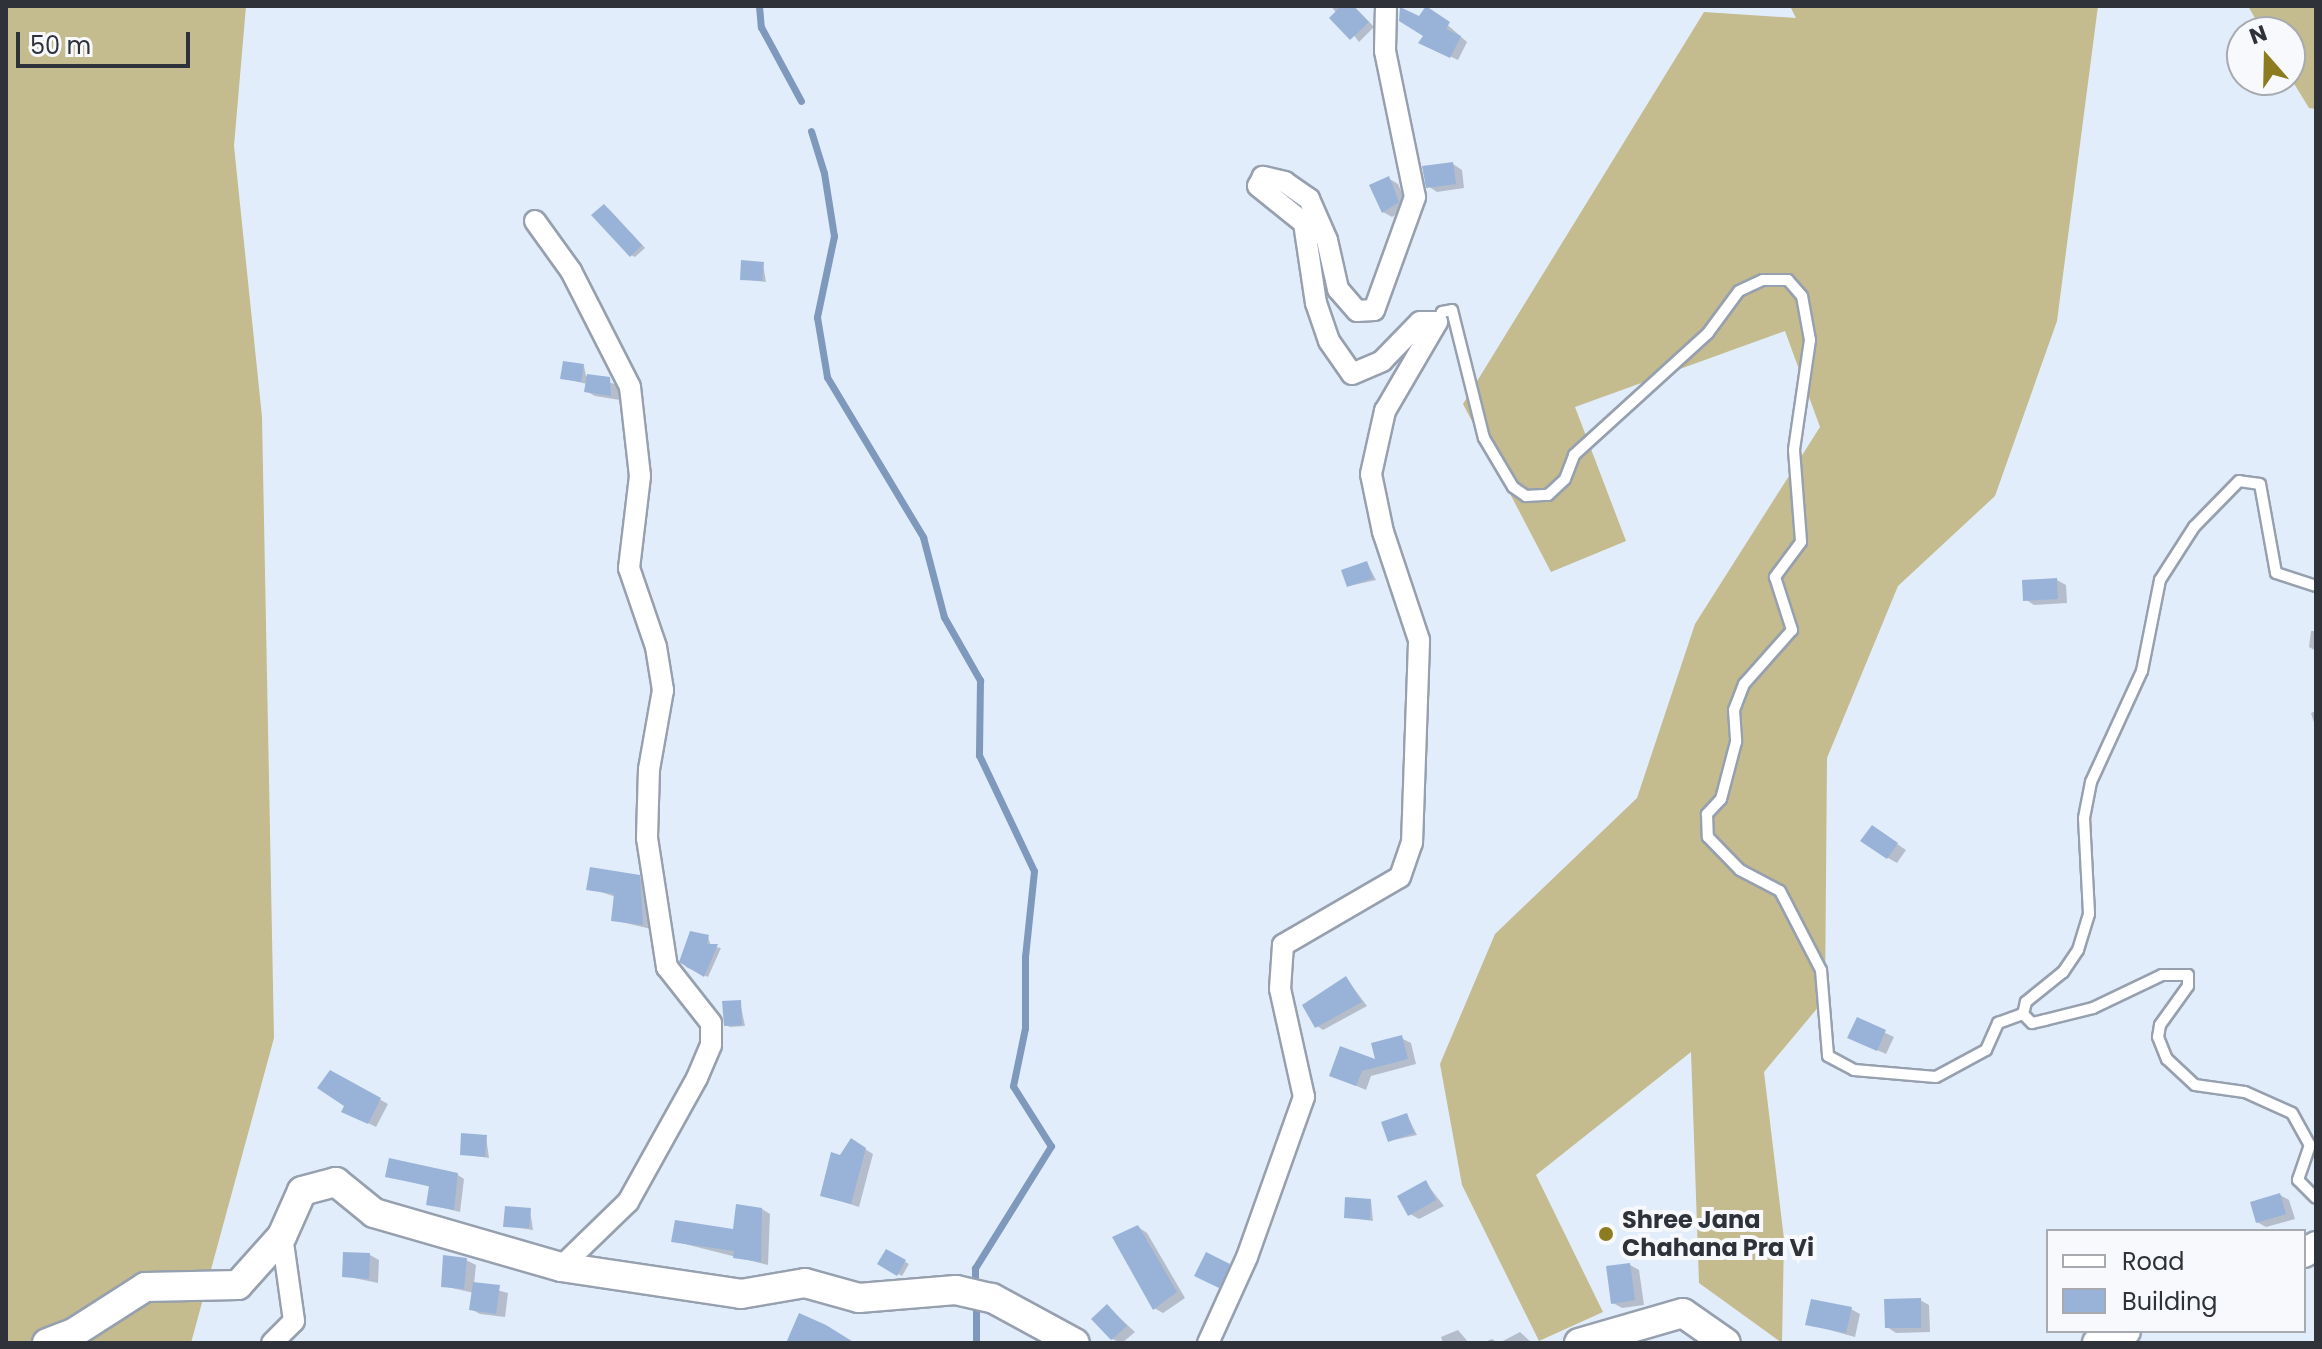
<!DOCTYPE html>
<style>
body{margin:0}
#map{position:relative;width:2322px;height:1349px;overflow:hidden;background:#e2edfc;font-family:Poppins,sans-serif}
div>[style]{position:absolute}
.forest>*{inset:0;background:#c4bb8e}
.shadow>*{inset:0;background:#0003}
.stream>*{height:7px;margin:-3.5px;padding:0 3.5px;transform-origin:3.5px;border-radius:3.5px;background:#7f99bd}
.building>*{inset:0;background:#99b3d8}
.roads{filter:drop-shadow(2px 0 #97a0ae) drop-shadow(-2px 0 #97a0ae) drop-shadow(0 2px #97a0ae) drop-shadow(0 -2px #97a0ae)}
.lane>*{height:10px;margin:-5px;padding:0 5px;transform-origin:5px;border-radius:5px;background:#fff}
.street>*{height:20px;margin:-10px;padding:0 10px;transform-origin:10px;border-radius:10px;background:#fff}
.secondary>*{height:28px;margin:-14px;padding:0 14px;transform-origin:14px;border-radius:14px;background:#fff}
.dots>*{width:22px;height:22px;translate:-50% -50%;box-sizing:border-box;border:4px solid #f7f9fc;border-radius:50%}
span{translate:-50% -50%;white-space:nowrap;text-align:center;line-height:1.15;-webkit-text-stroke:8px #f7f9fc;paint-order:stroke}
.poi-label{font-size:24px;color:#2f3339;font-weight:700}
.left{translate:0 -50%;text-align:left}
.frame{position:absolute;inset:0;border:8px solid #2f3339;pointer-events:none}
.legend{position:absolute;left:2046px;top:1229px;width:260px;height:104px;box-sizing:border-box;background:#f7f9fc;border:2px solid #a7aaae;margin:0;padding:10px 14px;list-style:none;font-size:24px;color:#2f3339}
.legend li{display:flex;align-items:center;gap:16px;height:40px}
.legend b{width:40px;border:2px solid #a7aaae}
.north{position:absolute;left:2226px;top:16px;width:80px;height:80px;box-sizing:border-box;background:#f7f9fc;border:2px solid #a7aaae;border-radius:50%;rotate:340deg;font-size:22px;font-weight:700;line-height:32px;text-align:center;color:#2f3339}
.north::after{content:'';display:block;margin:auto;width:28px;height:36px;background:#8d7b20;clip-path:polygon(50% 0,100% 100%,50% 72%,0 100%)}
.scale{position:absolute;left:16px;top:32px;width:174px;height:36px;box-sizing:border-box;border:4px solid #2f3339;border-top:0;padding-left:10px;font-size:24px;line-height:28px;white-space:nowrap;color:#2f3339;-webkit-text-stroke:6px #f7f9fc;paint-order:stroke}
</style>
<div id="map">
<div class="forest">
<div style="clip-path:polygon(6px 6px,246px 6px,234px 146px,262px 417px,274px 1038px,191px 1343px,6px 1343px)"></div>
<div style="clip-path:polygon(1790px 6px,2098px 6px,2057px 321px,1995px 496px,1898px 586px,1827px 758px,1825px 999px,1764px 1072px,1784px 1239px,1782px 1343px,1699px 1283px,1691px 1052px,1536px 1175px,1603px 1312px,1539px 1341px,1462px 1185px,1440px 1064px,1495px 934px,1637px 798px,1695px 624px,1820px 427px,1785px 331px,1575px 407px,1626px 541px,1551px 572px,1463px 404px,1704px 12px,1796px 18px)"></div>
<div style="clip-path:polygon(2248px 6px,2316px 6px,2316px 109px,2309px 108px,2290px 77px,2290px 32px,2263px 32px)"></div>
</div>
<div class="shadow">
<div style="clip-path:polygon(1331px 6px,1354px 6px,1374px 27px,1359px 42px)"></div>
<div style="clip-path:polygon(1434px 13px,1467px 42px,1458px 60px,1428px 46px,1420px 19px)"></div>
<div style="clip-path:polygon(1453px 164px,1462px 170px,1464px 188px,1437px 192px,1428px 186px)"></div>
<div style="clip-path:polygon(1388px 178px,1398px 184px,1408px 207px,1392px 217px,1383px 212px)"></div>
<div style="clip-path:polygon(608px 208px,645px 248px,635px 257px,631px 255px)"></div>
<div style="clip-path:polygon(763px 264px,766px 282px,742px 279px)"></div>
<div style="clip-path:polygon(584px 366px,586px 376px,619px 385px,620px 400px,595px 396px,586px 391px,587px 384px,562px 378px)"></div>
<div style="clip-path:polygon(1367px 563px,1376px 580px,1349px 586px)"></div>
<div style="clip-path:polygon(2057px 580px,2066px 585px,2067px 603px,2034px 605px,2025px 599px)"></div>
<div style="clip-path:polygon(2311px 631px,2316px 631px,2316px 651px,2309px 647px)"></div>
<div style="clip-path:polygon(2316px 711px,2316px 729px,2311px 713px)"></div>
<div style="clip-path:polygon(1881px 833px,1906px 850px,1897px 863px,1888px 858px)"></div>
<div style="clip-path:polygon(639px 877px,647px 882px,651px 929px,613px 920px,616px 897px,589px 888px)"></div>
<div style="clip-path:polygon(708px 937px,711px 946px,721px 948px,708px 977px,686px 967px,681px 958px)"></div>
<div style="clip-path:polygon(1346px 978px,1367px 1006px,1323px 1030px,1317px 1026px)"></div>
<div style="clip-path:polygon(740px 1002px,745px 1026px,730px 1027px,726px 1025px)"></div>
<div style="clip-path:polygon(1858px 1020px,1894px 1037px,1886px 1054px,1859px 1042px)"></div>
<div style="clip-path:polygon(1401px 1038px,1411px 1043px,1416px 1064px,1371px 1076px,1366px 1090px,1331px 1075px,1378px 1062px)"></div>
<div style="clip-path:polygon(331px 1072px,388px 1104px,376px 1127px,352px 1115px)"></div>
<div style="clip-path:polygon(1407px 1115px,1417px 1135px,1389px 1141px)"></div>
<div style="clip-path:polygon(486px 1137px,489px 1158px,462px 1154px)"></div>
<div style="clip-path:polygon(852px 1141px,873px 1154px,859px 1207px,822px 1195px)"></div>
<div style="clip-path:polygon(458px 1175px,464px 1179px,460px 1212px,428px 1204px,431px 1187px,387px 1176px)"></div>
<div style="clip-path:polygon(1426px 1183px,1444px 1206px,1419px 1219px,1410px 1214px)"></div>
<div style="clip-path:polygon(2280px 1195px,2289px 1200px,2295px 1219px,2266px 1227px,2257px 1222px)"></div>
<div style="clip-path:polygon(1371px 1201px,1373px 1221px,1346px 1217px)"></div>
<div style="clip-path:polygon(762px 1209px,770px 1214px,768px 1265px,673px 1241px,735px 1231px)"></div>
<div style="clip-path:polygon(530px 1210px,533px 1230px,505px 1226px)"></div>
<div style="clip-path:polygon(1138px 1227px,1147px 1233px,1185px 1298px,1163px 1313px,1154px 1308px)"></div>
<div style="clip-path:polygon(886px 1251px,909px 1264px,902px 1276px,879px 1263px)"></div>
<div style="clip-path:polygon(370px 1255px,379px 1260px,378px 1283px,344px 1276px)"></div>
<div style="clip-path:polygon(466px 1260px,476px 1265px,474px 1284px,508px 1293px,505px 1317px,480px 1314px,471px 1309px,474px 1293px,443px 1286px)"></div>
<div style="clip-path:polygon(1229px 1265px,1238px 1271px,1228px 1292px,1206px 1281px)"></div>
<div style="clip-path:polygon(1630px 1265px,1639px 1270px,1644px 1305px,1622px 1308px,1613px 1303px)"></div>
<div style="clip-path:polygon(1920px 1300px,1929px 1305px,1930px 1332px,1896px 1333px,1887px 1327px)"></div>
<div style="clip-path:polygon(1108px 1307px,1135px 1332px,1122px 1343px,1112px 1339px)"></div>
<div style="clip-path:polygon(1851px 1309px,1860px 1314px,1855px 1337px,1808px 1324px)"></div>
<div style="clip-path:polygon(1458px 1330px,1469px 1343px,1443px 1343px,1441px 1337px)"></div>
<div style="clip-path:polygon(1520px 1332px,1532px 1343px,1499px 1343px)"></div>
<div style="clip-path:polygon(1492px 1339px,1498px 1343px,1482px 1343px)"></div>
</div>
<div class="stream">
<div style="left:759px;top:6px;width:21px;rotate:85deg"></div>
<div style="left:761px;top:27px;width:84px;rotate:61.6deg"></div>
<div style="left:811px;top:131px;width:44px;rotate:72.8deg"></div>
<div style="left:824px;top:173px;width:64px;rotate:81deg"></div>
<div style="left:834px;top:236px;width:83px;rotate:101.9deg"></div>
<div style="left:817px;top:317px;width:61px;rotate:80.5deg"></div>
<div style="left:827px;top:377px;width:187px;rotate:59deg"></div>
<div style="left:923px;top:537px;width:83px;rotate:75.3deg"></div>
<div style="left:944px;top:617px;width:73px;rotate:60.3deg"></div>
<div style="left:980px;top:680px;width:75px;rotate:90.8deg"></div>
<div style="left:979px;top:755px;width:128px;rotate:64.6deg"></div>
<div style="left:1034px;top:871px;width:85px;rotate:96deg"></div>
<div style="left:1025px;top:956px;width:72px;rotate:90deg"></div>
<div style="left:1025px;top:1028px;width:59px;rotate:101.7deg"></div>
<div style="left:1013px;top:1086px;width:71px;rotate:57.7deg"></div>
<div style="left:1051px;top:1146px;width:144px;rotate:121.9deg"></div>
<div style="left:975px;top:1268px;width:20px;rotate:90deg"></div>
<div style="left:976px;top:1301px;width:42px;rotate:90deg"></div>
</div>
<div class="building">
<div style="clip-path:polygon(1341px 6px,1353px 6px,1369px 22px,1350px 40px,1329px 18px)"></div>
<div style="clip-path:polygon(1426px 6px,1450px 22px,1446px 29px,1461px 36px,1450px 58px,1418px 43px,1423px 36px,1399px 21px,1400px 7px,1419px 16px)"></div>
<div style="clip-path:polygon(1453px 162px,1456px 184px,1426px 188px,1422px 166px)"></div>
<div style="clip-path:polygon(1389px 176px,1399px 202px,1382px 213px,1369px 185px)"></div>
<div style="clip-path:polygon(604px 204px,642px 245px,630px 257px,591px 215px)"></div>
<div style="clip-path:polygon(741px 260px,764px 262px,762px 281px,740px 280px)"></div>
<div style="clip-path:polygon(563px 361px,584px 364px,581px 382px,560px 379px)"></div>
<div style="clip-path:polygon(587px 374px,610px 377px,611px 396px,584px 392px)"></div>
<div style="clip-path:polygon(1367px 561px,1373px 578px,1347px 587px,1341px 570px)"></div>
<div style="clip-path:polygon(2057px 578px,2058px 599px,2023px 601px,2022px 580px)"></div>
<div style="clip-path:polygon(1872px 825px,1898px 843px,1887px 859px,1860px 841px)"></div>
<div style="clip-path:polygon(590px 867px,640px 875px,643px 925px,611px 921px,614px 894px,586px 890px)"></div>
<div style="clip-path:polygon(690px 931px,709px 935px,707px 944px,718px 944px,704px 977px,679px 962px)"></div>
<div style="clip-path:polygon(1346px 976px,1362px 1002px,1315px 1028px,1302px 1005px)"></div>
<div style="clip-path:polygon(741px 1000px,742px 1025px,724px 1026px,722px 1001px)"></div>
<div style="clip-path:polygon(1857px 1017px,1886px 1030px,1877px 1051px,1847px 1038px)"></div>
<div style="clip-path:polygon(1402px 1035px,1408px 1059px,1362px 1071px,1356px 1086px,1329px 1076px,1340px 1046px,1375px 1059px,1371px 1043px)"></div>
<div style="clip-path:polygon(330px 1070px,381px 1098px,368px 1124px,341px 1112px,344px 1106px,317px 1088px)"></div>
<div style="clip-path:polygon(1407px 1113px,1414px 1133px,1388px 1142px,1381px 1122px)"></div>
<div style="clip-path:polygon(461px 1133px,487px 1135px,485px 1157px,460px 1155px)"></div>
<div style="clip-path:polygon(851px 1138px,866px 1148px,851px 1204px,820px 1196px,831px 1152px,840px 1155px)"></div>
<div style="clip-path:polygon(389px 1158px,458px 1173px,454px 1210px,426px 1205px,429px 1186px,385px 1177px)"></div>
<div style="clip-path:polygon(1426px 1180px,1436px 1200px,1408px 1216px,1397px 1196px)"></div>
<div style="clip-path:polygon(2280px 1193px,2286px 1214px,2256px 1223px,2250px 1202px)"></div>
<div style="clip-path:polygon(1345px 1197px,1371px 1199px,1370px 1220px,1344px 1218px)"></div>
<div style="clip-path:polygon(736px 1204px,762px 1208px,761px 1262px,733px 1258px,734px 1251px,671px 1242px,675px 1220px,733px 1229px)"></div>
<div style="clip-path:polygon(505px 1206px,531px 1208px,529px 1228px,503px 1227px)"></div>
<div style="clip-path:polygon(1138px 1225px,1177px 1292px,1153px 1310px,1112px 1237px)"></div>
<div style="clip-path:polygon(886px 1249px,906px 1260px,897px 1276px,877px 1264px)"></div>
<div style="clip-path:polygon(343px 1252px,370px 1253px,369px 1279px,342px 1277px)"></div>
<div style="clip-path:polygon(1206px 1252px,1230px 1264px,1219px 1288px,1194px 1276px)"></div>
<div style="clip-path:polygon(443px 1255px,467px 1258px,464px 1289px,441px 1287px)"></div>
<div style="clip-path:polygon(1630px 1263px,1635px 1300px,1611px 1304px,1606px 1266px)"></div>
<div style="clip-path:polygon(473px 1282px,500px 1285px,496px 1314px,469px 1310px)"></div>
<div style="clip-path:polygon(1921px 1298px,1921px 1328px,1885px 1328px,1884px 1299px)"></div>
<div style="clip-path:polygon(1811px 1299px,1852px 1307px,1846px 1333px,1805px 1325px)"></div>
<div style="clip-path:polygon(1107px 1304px,1127px 1326px,1111px 1340px,1091px 1319px)"></div>
<div style="clip-path:polygon(799px 1313px,826px 1325px,855px 1343px,786px 1343px)"></div>
</div>
<div class="roads">
<div class="lane">
<div style="left:1437px;top:322px;width:11px;rotate:-63deg"></div>
<div style="left:1442px;top:312px;width:10px;rotate:-11deg"></div>
<div style="left:1452px;top:310px;width:132px;rotate:76deg"></div>
<div style="left:1484px;top:438px;width:57px;rotate:59.4deg"></div>
<div style="left:1513px;top:487px;width:16px;rotate:35deg"></div>
<div style="left:1526px;top:496px;width:22px;rotate:-3deg"></div>
<div style="left:1548px;top:495px;width:23px;rotate:-43deg"></div>
<div style="left:1565px;top:479px;width:26px;rotate:-69deg"></div>
<div style="left:1574px;top:455px;width:181px;rotate:-42.3deg"></div>
<div style="left:1708px;top:333px;width:52px;rotate:-53.6deg"></div>
<div style="left:1739px;top:291px;width:26px;rotate:-25deg"></div>
<div style="left:1763px;top:280px;width:25px"></div>
<div style="left:1788px;top:280px;width:21px;rotate:49deg"></div>
<div style="left:1802px;top:296px;width:45px;rotate:79.7deg"></div>
<div style="left:1810px;top:340px;width:111px;rotate:98.3deg"></div>
<div style="left:1794px;top:450px;width:92px;rotate:85.6deg"></div>
<div style="left:1801px;top:542px;width:44px;rotate:126.6deg"></div>
<div style="left:1775px;top:577px;width:56px;rotate:72.2deg"></div>
<div style="left:1792px;top:630px;width:72px;rotate:131.6deg"></div>
<div style="left:1744px;top:684px;width:28px;rotate:111deg"></div>
<div style="left:1734px;top:710px;width:32px;rotate:86deg"></div>
<div style="left:1736px;top:742px;width:59px;rotate:104.7deg"></div>
<div style="left:1721px;top:799px;width:21px;rotate:133deg"></div>
<div style="left:1707px;top:814px;width:23px;rotate:88deg"></div>
<div style="left:1708px;top:837px;width:46px;rotate:45.9deg"></div>
<div style="left:1740px;top:870px;width:45px;rotate:27.7deg"></div>
<div style="left:1780px;top:891px;width:89px;rotate:62.6deg"></div>
<div style="left:1821px;top:970px;width:86px;rotate:85.3deg"></div>
<div style="left:1828px;top:1056px;width:30px;rotate:28deg"></div>
<div style="left:1854px;top:1070px;width:82px;rotate:4.9deg"></div>
<div style="left:1936px;top:1077px;width:57px;rotate:-28.4deg"></div>
<div style="left:1986px;top:1050px;width:30px;rotate:-66deg"></div>
<div style="left:1998px;top:1023px;width:27px;rotate:-20deg"></div>
<div style="left:2316px;top:586px;width:42px;rotate:-162deg"></div>
<div style="left:2276px;top:573px;width:90px;rotate:-100.2deg"></div>
<div style="left:2260px;top:484px;width:21px;rotate:-172deg"></div>
<div style="left:2239px;top:481px;width:64px;rotate:134.4deg"></div>
<div style="left:2194px;top:527px;width:63px;rotate:122.7deg"></div>
<div style="left:2160px;top:580px;width:93px;rotate:101.2deg"></div>
<div style="left:2142px;top:671px;width:122px;rotate:114.7deg"></div>
<div style="left:2091px;top:782px;width:37px;rotate:101deg"></div>
<div style="left:2084px;top:818px;width:96px;rotate:87deg"></div>
<div style="left:2089px;top:914px;width:38px;rotate:107deg"></div>
<div style="left:2078px;top:950px;width:27px;rotate:124deg"></div>
<div style="left:2063px;top:972px;width:48px;rotate:141deg"></div>
<div style="left:2026px;top:1002px;width:12px;rotate:104deg"></div>
<div style="left:2023px;top:1014px;width:13px;rotate:45deg"></div>
<div style="left:2032px;top:1023px;width:13px;rotate:-13deg"></div>
<div style="left:2045px;top:1020px;width:49px;rotate:-14deg"></div>
<div style="left:2093px;top:1008px;width:76px;rotate:-25.6deg"></div>
<div style="left:2162px;top:975px;width:26px"></div>
<div style="left:2188px;top:975px;width:11px;rotate:90deg"></div>
<div style="left:2188px;top:986px;width:48px;rotate:125.7deg"></div>
<div style="left:2160px;top:1025px;width:12px;rotate:99deg"></div>
<div style="left:2158px;top:1037px;width:24px;rotate:68deg"></div>
<div style="left:2167px;top:1059px;width:38px;rotate:43deg"></div>
<div style="left:2195px;top:1085px;width:50px;rotate:8deg"></div>
<div style="left:2245px;top:1092px;width:51px;rotate:24.1deg"></div>
<div style="left:2292px;top:1113px;width:37px;rotate:61deg"></div>
<div style="left:2310px;top:1145px;width:37px;rotate:109deg"></div>
<div style="left:2298px;top:1180px;width:25px;rotate:45deg"></div>
</div>
<div class="street">
<div style="left:1386px;top:6px;width:45px;rotate:91.3deg"></div>
<div style="left:1385px;top:51px;width:149px;rotate:78.4deg"></div>
<div style="left:1415px;top:197px;width:120px;rotate:109.9deg"></div>
<div style="left:1374px;top:310px;width:17px;rotate:177deg"></div>
<div style="left:1357px;top:311px;width:29px;rotate:-131deg"></div>
<div style="left:1338px;top:289px;width:50px;rotate:-102.7deg"></div>
<div style="left:1327px;top:240px;width:45px;rotate:-113.7deg"></div>
<div style="left:1309px;top:199px;width:29px;rotate:-145deg"></div>
<div style="left:1285px;top:182px;width:23px;rotate:-167deg"></div>
<div style="left:1263px;top:177px;width:10px;rotate:119deg"></div>
<div style="left:1258px;top:186px;width:59px;rotate:38.8deg"></div>
<div style="left:1304px;top:223px;width:81px;rotate:81.5deg"></div>
<div style="left:1316px;top:303px;width:40px;rotate:71.1deg"></div>
<div style="left:1329px;top:341px;width:40px;rotate:55.1deg"></div>
<div style="left:1352px;top:374px;width:33px;rotate:-23deg"></div>
<div style="left:1382px;top:361px;width:54px;rotate:-45.7deg"></div>
<div style="left:1420px;top:322px;width:17px"></div>
<div style="left:535px;top:221px;width:62px;rotate:54.2deg"></div>
<div style="left:571px;top:271px;width:130px;rotate:63deg"></div>
<div style="left:630px;top:387px;width:90px;rotate:83.6deg"></div>
<div style="left:640px;top:476px;width:93px;rotate:96.8deg"></div>
<div style="left:629px;top:568px;width:83px;rotate:71.1deg"></div>
<div style="left:656px;top:647px;width:44px;rotate:80.8deg"></div>
<div style="left:663px;top:690px;width:80px;rotate:100deg"></div>
<div style="left:649px;top:769px;width:69px;rotate:91.7deg"></div>
<div style="left:647px;top:838px;width:131px;rotate:81.2deg"></div>
<div style="left:667px;top:967px;width:71px;rotate:51.8deg"></div>
<div style="left:711px;top:1023px;width:22px;rotate:90deg"></div>
<div style="left:711px;top:1045px;width:36px;rotate:113deg"></div>
<div style="left:697px;top:1078px;width:142px;rotate:119.1deg"></div>
<div style="left:628px;top:1202px;width:93px;rotate:135.9deg"></div>
<div style="left:272px;top:1343px;width:31px;rotate:-45deg"></div>
<div style="left:294px;top:1321px;width:86px;rotate:-98deg"></div>
<div style="left:1208px;top:1343px;width:94px;rotate:-65.6deg"></div>
<div style="left:1247px;top:1257px;width:170px;rotate:-70.4deg"></div>
<div style="left:1304px;top:1097px;width:111px;rotate:-102.5deg"></div>
<div style="left:1280px;top:989px;width:44px;rotate:-86.1deg"></div>
<div style="left:1283px;top:945px;width:135px;rotate:-30.2deg"></div>
<div style="left:1400px;top:877px;width:36px;rotate:-71deg"></div>
<div style="left:1412px;top:843px;width:203px;rotate:-88deg"></div>
<div style="left:1419px;top:640px;width:114px;rotate:-108.4deg"></div>
<div style="left:1383px;top:532px;width:59px;rotate:-101.7deg"></div>
<div style="left:1371px;top:474px;width:65px;rotate:-77.5deg"></div>
<div style="left:1385px;top:411px;width:103px;rotate:-59.7deg"></div>
</div>
<div class="secondary">
<div style="left:2304px;top:1253px;width:14px;rotate:-30deg"></div>
<div style="left:47px;top:1343px;width:30px;rotate:-21deg"></div>
<div style="left:75px;top:1332px;width:83px;rotate:-32.7deg"></div>
<div style="left:145px;top:1287px;width:93px;rotate:-1.2deg"></div>
<div style="left:238px;top:1285px;width:66px;rotate:-48.1deg"></div>
<div style="left:282px;top:1236px;width:49px;rotate:-66deg"></div>
<div style="left:302px;top:1191px;width:35px;rotate:-15deg"></div>
<div style="left:336px;top:1182px;width:49px;rotate:39.2deg"></div>
<div style="left:374px;top:1213px;width:195px;rotate:16.1deg"></div>
<div style="left:561px;top:1267px;width:182px;rotate:8.5deg"></div>
<div style="left:741px;top:1294px;width:65px;rotate:-9.8deg"></div>
<div style="left:805px;top:1283px;width:56px;rotate:15.5deg"></div>
<div style="left:859px;top:1298px;width:97px;rotate:-4.7deg"></div>
<div style="left:956px;top:1290px;width:37px;rotate:13deg"></div>
<div style="left:992px;top:1298px;width:94px;rotate:28.5deg"></div>
<div style="left:1579px;top:1343px;width:108px;rotate:-16.1deg"></div>
<div style="left:1683px;top:1313px;width:52px;rotate:34.9deg"></div>
<div style="left:2097px;top:1343px;width:31px;rotate:-22deg"></div>
</div>
</div>
<div class="dots">
<div style="left:1606px;top:1234px;background:#8d7b20"></div>
</div>
<div class="poi-label">
<span class="left" style="left:1622px;top:1234px">Shree Jana<br>Chahana Pra Vi</span>
</div>
<div class="frame"></div>
<ul class="legend">
<li><b style="height:10px;background:#fff"></b>Road</li>
<li><b style="height:22px;background:#99b3d8"></b>Building</li>
</ul>
<div class="north">N</div>
<div class="scale">50 m</div>
</div>
